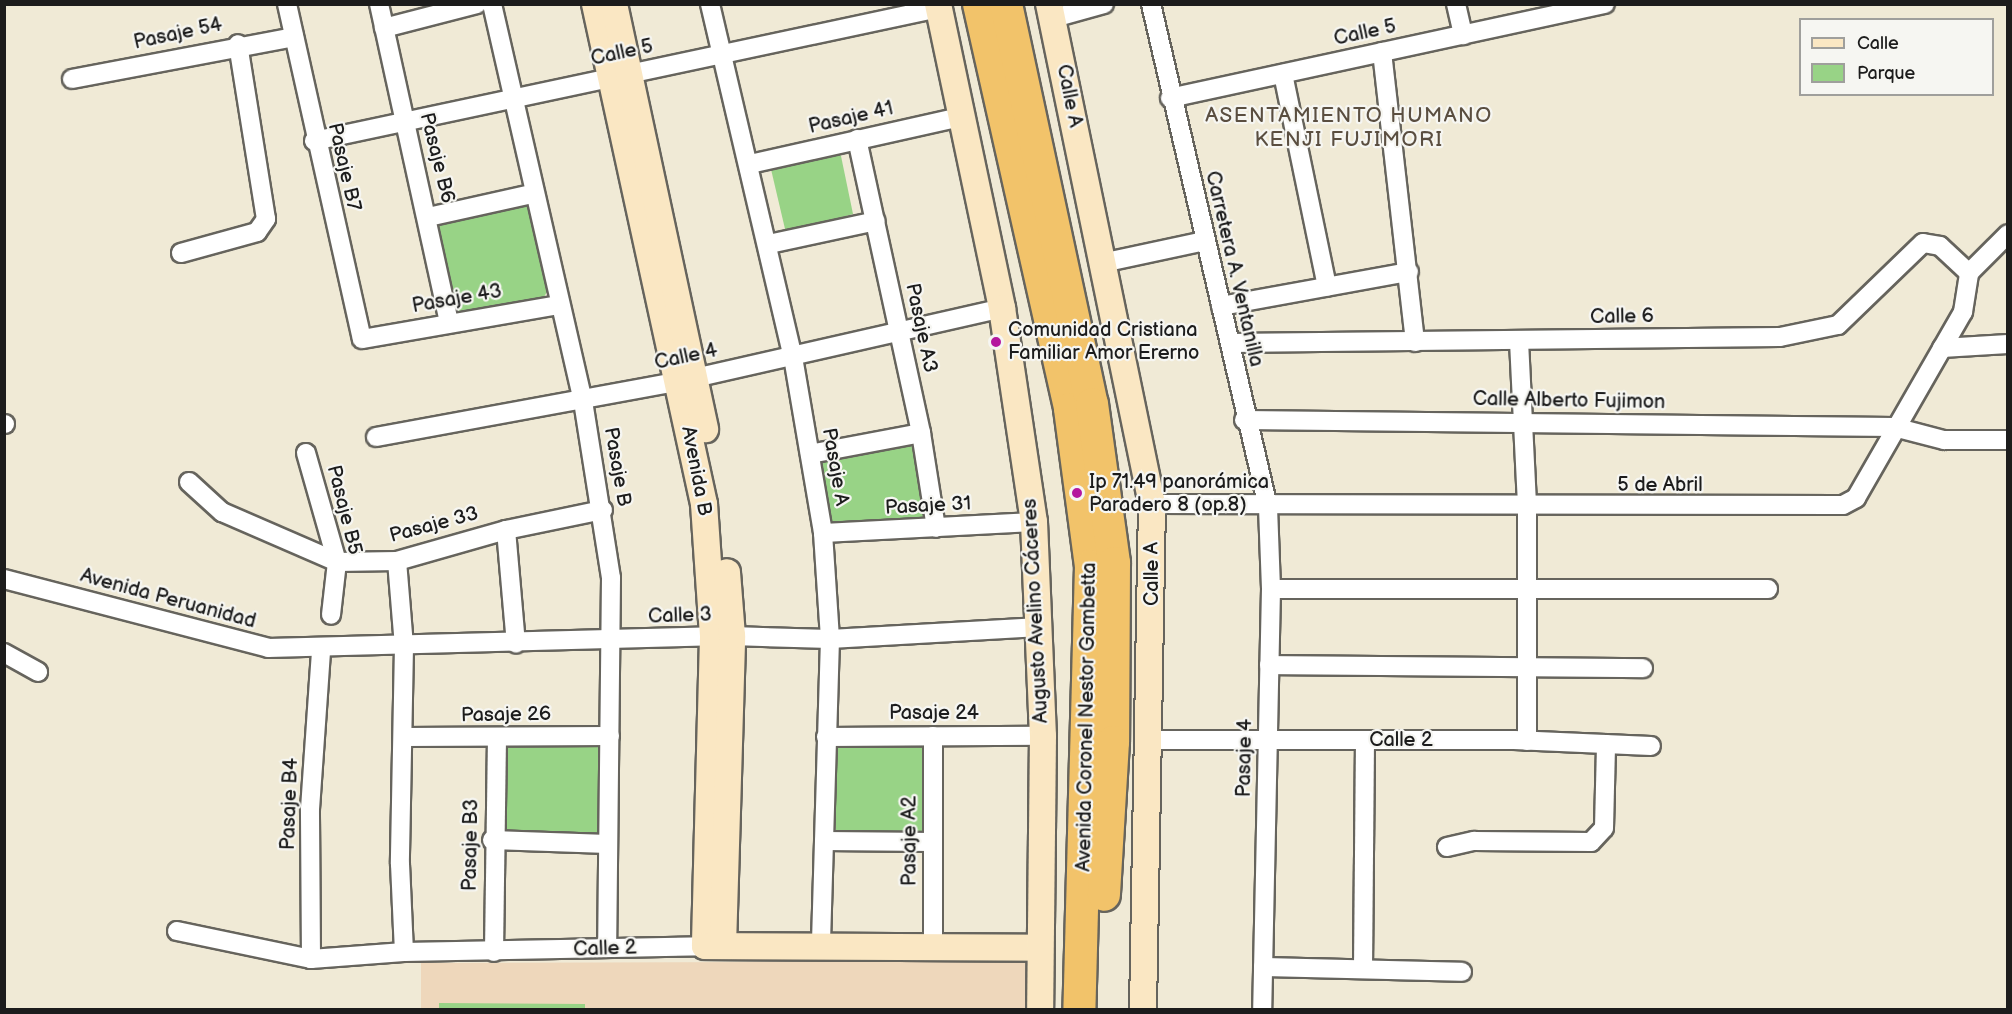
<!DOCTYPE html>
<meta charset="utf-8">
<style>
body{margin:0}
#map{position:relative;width:2012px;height:1014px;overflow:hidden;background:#f0ead6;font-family:"Balsamiq Sans",sans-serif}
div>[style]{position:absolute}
.built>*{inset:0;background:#eed7bb}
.green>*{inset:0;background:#98d386}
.roads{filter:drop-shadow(2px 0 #66645d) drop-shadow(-2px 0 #66645d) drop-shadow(0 2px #66645d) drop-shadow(0 -2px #66645d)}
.street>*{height:18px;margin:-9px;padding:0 9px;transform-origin:9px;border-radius:9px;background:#fff}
.secondary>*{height:26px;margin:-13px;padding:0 13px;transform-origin:13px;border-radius:13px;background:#fae7c3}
.highway>*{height:32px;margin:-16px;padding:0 16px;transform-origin:16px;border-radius:16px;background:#f2c36a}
.dots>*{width:16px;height:16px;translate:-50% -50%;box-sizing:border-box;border:3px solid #f6f6f2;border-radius:50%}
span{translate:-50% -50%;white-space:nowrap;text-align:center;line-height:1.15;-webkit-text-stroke:4.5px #f6f6f2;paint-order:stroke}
.street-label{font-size:20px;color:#1c1c1c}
.poi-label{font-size:20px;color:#1c1c1c}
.left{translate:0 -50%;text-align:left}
.neighbourhood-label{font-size:21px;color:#5a4e40;letter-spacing:1.5px}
.frame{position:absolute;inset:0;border:6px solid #1c1c1c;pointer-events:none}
.legend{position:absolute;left:1799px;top:18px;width:195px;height:78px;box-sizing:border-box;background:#f6f6f2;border:2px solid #9f9f9c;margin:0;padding:8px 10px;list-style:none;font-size:18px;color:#1c1c1c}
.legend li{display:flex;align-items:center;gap:12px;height:30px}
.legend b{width:30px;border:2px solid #9f9f9c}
</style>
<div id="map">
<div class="built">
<div style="clip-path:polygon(1031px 961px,1031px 1009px,421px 1010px,421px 963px)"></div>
</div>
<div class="green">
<div style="clip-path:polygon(834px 151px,841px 156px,853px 214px,792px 232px,785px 229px,770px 165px)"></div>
<div style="clip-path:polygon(523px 201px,530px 205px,548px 290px,544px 297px,459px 312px,436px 224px)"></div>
<div style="clip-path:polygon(914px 440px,929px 522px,831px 530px,817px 458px)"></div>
<div style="clip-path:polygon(601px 743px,602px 836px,507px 835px,503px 830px,508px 746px)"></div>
<div style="clip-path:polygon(838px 743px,925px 743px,928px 831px,919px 837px,836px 835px,831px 750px)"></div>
<div style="clip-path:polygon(439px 1003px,585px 1004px,585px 1009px,439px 1010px)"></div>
</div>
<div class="roads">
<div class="street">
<div style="left:287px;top:4px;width:343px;rotate:77.4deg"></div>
<div style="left:362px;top:339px;width:200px;rotate:-9.8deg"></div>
<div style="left:379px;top:4px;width:327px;rotate:77.6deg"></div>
<div style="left:492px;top:4px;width:407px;rotate:77.1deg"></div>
<div style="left:583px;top:401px;width:179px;rotate:81deg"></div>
<div style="left:611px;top:578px;width:370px;rotate:90.6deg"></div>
<div style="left:710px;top:4px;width:363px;rotate:76.8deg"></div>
<div style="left:793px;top:357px;width:179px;rotate:80.3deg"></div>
<div style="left:823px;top:533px;width:106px;rotate:86.2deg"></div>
<div style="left:830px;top:639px;width:308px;rotate:91.7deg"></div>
<div style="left:1151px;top:4px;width:516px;rotate:76.91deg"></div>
<div style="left:1268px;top:507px;width:82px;rotate:87.9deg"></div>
<div style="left:1271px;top:589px;width:421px;rotate:91.2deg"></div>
<div style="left:1456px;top:4px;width:32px;rotate:77deg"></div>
<div style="left:1054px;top:18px;width:52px;rotate:-15.6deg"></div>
<div style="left:384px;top:28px;width:96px;rotate:-14.5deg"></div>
<div style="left:1382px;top:52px;width:292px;rotate:83.5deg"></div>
<div style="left:1283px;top:74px;width:217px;rotate:78.3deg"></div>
<div style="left:72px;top:79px;width:226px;rotate:-10.7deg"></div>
<div style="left:1170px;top:98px;width:445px;rotate:-12.2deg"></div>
<div style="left:857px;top:139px;width:301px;rotate:77.7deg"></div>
<div style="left:921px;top:433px;width:96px;rotate:81deg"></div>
<div style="left:314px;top:141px;width:639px;rotate:-12.01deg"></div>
<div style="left:750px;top:164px;width:216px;rotate:-12.6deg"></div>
<div style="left:428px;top:217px;width:107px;rotate:-12.5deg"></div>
<div style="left:769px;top:244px;width:109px;rotate:-12.1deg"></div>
<div style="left:181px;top:253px;width:79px;rotate:-15.4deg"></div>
<div style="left:257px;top:232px;width:16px;rotate:-55deg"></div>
<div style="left:266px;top:219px;width:177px;rotate:-99.1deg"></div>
<div style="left:1102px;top:263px;width:105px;rotate:-12.1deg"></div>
<div style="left:1221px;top:306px;width:191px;rotate:-10.3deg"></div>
<div style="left:1519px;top:341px;width:166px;rotate:87.2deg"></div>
<div style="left:1527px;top:507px;width:234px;rotate:90deg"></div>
<div style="left:1230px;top:343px;width:550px;rotate:-0.63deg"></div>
<div style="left:1780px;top:337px;width:59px;rotate:-11.7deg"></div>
<div style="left:1838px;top:325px;width:118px;rotate:-44deg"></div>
<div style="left:1923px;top:243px;width:17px;rotate:10deg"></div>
<div style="left:1940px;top:246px;width:40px;rotate:43deg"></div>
<div style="left:1942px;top:348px;width:66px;rotate:-3.5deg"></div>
<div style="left:1244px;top:420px;width:650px;rotate:0.62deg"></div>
<div style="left:1894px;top:427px;width:52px;rotate:14.6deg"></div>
<div style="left:1944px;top:440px;width:64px"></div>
<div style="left:4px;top:424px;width:1px"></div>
<div style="left:376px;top:437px;width:306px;rotate:-10.4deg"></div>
<div style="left:677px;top:382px;width:333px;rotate:-12.8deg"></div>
<div style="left:306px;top:453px;width:113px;rotate:74.1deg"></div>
<div style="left:337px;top:562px;width:53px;rotate:96.5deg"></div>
<div style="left:810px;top:454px;width:113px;rotate:-10.7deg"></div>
<div style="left:189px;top:482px;width:45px;rotate:42.3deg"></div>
<div style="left:222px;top:512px;width:125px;rotate:23.5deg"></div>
<div style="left:337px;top:562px;width:60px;rotate:-1deg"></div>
<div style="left:397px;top:561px;width:113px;rotate:-15.9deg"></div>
<div style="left:506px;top:530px;width:99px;rotate:-11.7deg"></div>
<div style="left:1152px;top:504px;width:691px;rotate:0.08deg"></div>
<div style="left:1843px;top:505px;width:15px;rotate:-28deg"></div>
<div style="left:1856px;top:498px;width:215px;rotate:-60.1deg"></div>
<div style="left:1963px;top:312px;width:39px;rotate:-81deg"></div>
<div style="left:1969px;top:273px;width:55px;rotate:-45deg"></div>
<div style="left:506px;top:530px;width:114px;rotate:85deg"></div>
<div style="left:823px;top:533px;width:211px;rotate:-3deg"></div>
<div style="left:397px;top:561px;width:85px;rotate:85.3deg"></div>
<div style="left:404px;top:646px;width:218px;rotate:91.1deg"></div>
<div style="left:400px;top:864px;width:88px;rotate:87.4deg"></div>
<div style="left:4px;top:579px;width:273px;rotate:14.6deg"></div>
<div style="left:268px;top:648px;width:464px;rotate:-1.5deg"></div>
<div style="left:732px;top:636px;width:98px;rotate:1.8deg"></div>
<div style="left:830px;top:639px;width:210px;rotate:-3.3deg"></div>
<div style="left:1271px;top:589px;width:497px"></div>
<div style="left:4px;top:653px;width:39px;rotate:29deg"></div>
<div style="left:1269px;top:665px;width:374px;rotate:0.5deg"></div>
<div style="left:404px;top:737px;width:206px;rotate:-0.3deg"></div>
<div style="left:826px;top:737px;width:217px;rotate:-0.3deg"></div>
<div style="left:1150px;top:740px;width:364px"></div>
<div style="left:1514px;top:740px;width:137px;rotate:2.5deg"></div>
<div style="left:492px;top:840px;width:116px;rotate:2deg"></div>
<div style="left:824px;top:841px;width:109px;rotate:0.5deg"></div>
<div style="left:1447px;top:847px;width:28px;rotate:-13deg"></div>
<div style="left:1474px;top:841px;width:117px;rotate:0.5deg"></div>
<div style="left:1591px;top:842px;width:19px;rotate:-47deg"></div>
<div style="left:1604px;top:828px;width:84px;rotate:-88.6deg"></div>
<div style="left:177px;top:931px;width:137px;rotate:11.8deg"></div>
<div style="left:311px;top:959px;width:93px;rotate:-4.3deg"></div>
<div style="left:404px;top:952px;width:301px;rotate:-1.1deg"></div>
<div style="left:933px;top:947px;width:211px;rotate:-90deg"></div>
<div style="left:494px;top:952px;width:213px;rotate:-89.2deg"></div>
<div style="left:311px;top:959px;width:150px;rotate:-90.4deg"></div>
<div style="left:310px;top:809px;width:159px;rotate:-86deg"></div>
<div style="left:1263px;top:967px;width:199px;rotate:1.4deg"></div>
<div style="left:1363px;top:969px;width:229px;rotate:-89.5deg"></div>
</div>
<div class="secondary">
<div style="left:595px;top:4px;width:512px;rotate:77.7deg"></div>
<div style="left:704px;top:504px;width:133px;rotate:86.1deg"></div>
<div style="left:713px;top:637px;width:309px;rotate:91.5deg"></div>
<div style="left:705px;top:946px;width:332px;rotate:0.3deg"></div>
<div style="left:614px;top:4px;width:435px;rotate:77.9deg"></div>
<div style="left:938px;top:4px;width:311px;rotate:78.1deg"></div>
<div style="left:1002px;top:308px;width:216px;rotate:81.5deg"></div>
<div style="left:1034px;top:522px;width:214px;rotate:87.6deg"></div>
<div style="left:1043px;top:736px;width:274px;rotate:90.6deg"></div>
<div style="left:1049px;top:4px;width:510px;rotate:78.36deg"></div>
<div style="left:1152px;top:504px;width:506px;rotate:91.02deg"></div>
<div style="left:723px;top:946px;width:310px;rotate:-88.3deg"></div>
<div style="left:732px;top:636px;width:64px;rotate:-94.5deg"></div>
</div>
<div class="highway">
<div style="left:979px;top:4px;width:415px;rotate:77.3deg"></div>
<div style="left:1070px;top:409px;width:158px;rotate:82.4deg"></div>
<div style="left:1091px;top:566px;width:444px;rotate:91.5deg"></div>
<div style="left:1006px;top:4px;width:409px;rotate:77.9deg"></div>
<div style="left:1092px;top:404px;width:161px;rotate:82.1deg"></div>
<div style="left:1114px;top:563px;width:179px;rotate:90.3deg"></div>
<div style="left:1113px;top:742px;width:153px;rotate:93.4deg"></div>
</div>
</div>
<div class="dots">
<div style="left:996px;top:342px;background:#b5179e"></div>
<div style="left:1077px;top:493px;background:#b5179e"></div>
</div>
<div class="street-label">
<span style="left:1365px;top:33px;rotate:-12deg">Calle 5</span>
<span style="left:178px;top:34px;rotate:-12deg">Pasaje 54</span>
<span style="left:622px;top:53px;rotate:-12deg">Calle 5</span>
<span style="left:1069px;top:96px;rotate:79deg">Calle A</span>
<span style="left:851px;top:118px;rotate:-13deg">Pasaje 41</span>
<span style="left:437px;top:158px;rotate:76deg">Pasaje B6</span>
<span style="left:344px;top:167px;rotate:77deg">Pasaje B7</span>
<span style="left:1234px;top:269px;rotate:77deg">Carretera A. Ventanilla</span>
<span style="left:457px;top:299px;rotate:-10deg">Pasaje 43</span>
<span style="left:1622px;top:317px;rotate:-1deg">Calle 6</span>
<span style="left:921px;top:328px;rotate:78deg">Pasaje A3</span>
<span style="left:686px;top:357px;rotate:-12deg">Calle 4</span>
<span style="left:1569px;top:401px;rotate:1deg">Calle Alberto Fujimon</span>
<span style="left:617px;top:467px;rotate:80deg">Pasaje B</span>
<span style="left:835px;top:467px;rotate:80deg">Pasaje A</span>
<span style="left:696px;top:471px;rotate:79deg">Avenida B</span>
<span style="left:1660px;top:485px">5 de Abril</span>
<span style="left:928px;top:506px;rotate:-3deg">Pasaje 31</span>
<span style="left:344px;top:510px;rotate:76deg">Pasaje B5</span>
<span style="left:434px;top:525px;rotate:-15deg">Pasaje 33</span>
<span style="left:1152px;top:574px;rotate:-90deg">Calle A</span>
<span style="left:168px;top:599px;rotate:15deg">Avenida Peruanidad</span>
<span style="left:1036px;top:611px;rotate:-93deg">Augusto Avelino Cáceres</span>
<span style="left:680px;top:616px;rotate:-2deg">Calle 3</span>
<span style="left:934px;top:713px">Pasaje 24</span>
<span style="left:506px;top:715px;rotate:-1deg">Pasaje 26</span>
<span style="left:1087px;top:717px;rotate:-89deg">Avenida Coronel Nestor Gambetta</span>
<span style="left:1401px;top:740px">Calle 2</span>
<span style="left:1245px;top:758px;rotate:-89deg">Pasaje 4</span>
<span style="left:290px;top:804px;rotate:-88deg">Pasaje B4</span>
<span style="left:910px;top:841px;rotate:-90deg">Pasaje A2</span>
<span style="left:471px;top:845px;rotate:-89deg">Pasaje B3</span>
<span style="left:605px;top:949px;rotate:-2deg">Calle 2</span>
</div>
<div class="poi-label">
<span class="left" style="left:1008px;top:342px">Comunidad Cristiana<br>Familiar Amor Ererno</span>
<span class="left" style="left:1089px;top:494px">Ip 71.49 panorámica<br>Paradero 8 (op.8)</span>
</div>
<div class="neighbourhood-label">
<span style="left:1349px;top:128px">ASENTAMIENTO HUMANO<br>KENJI FUJIMORI</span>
</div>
<div class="frame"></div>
<ul class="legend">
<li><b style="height:8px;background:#fae7c3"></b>Calle</li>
<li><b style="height:16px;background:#98d386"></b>Parque</li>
</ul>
</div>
